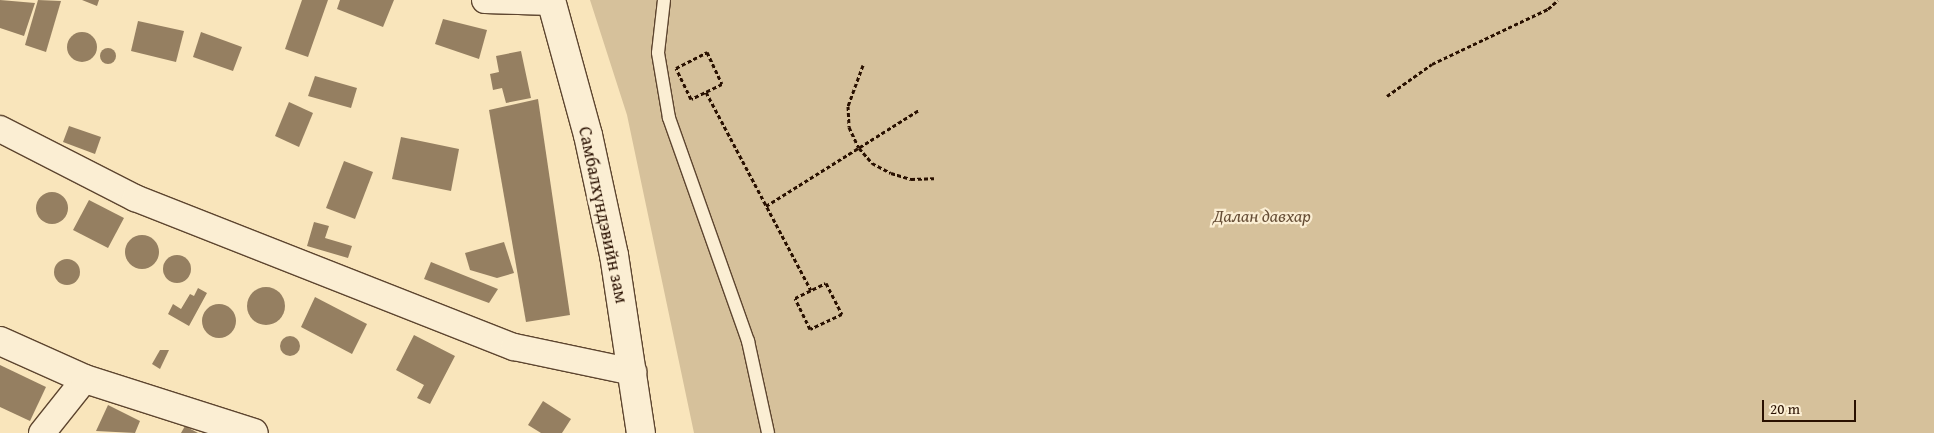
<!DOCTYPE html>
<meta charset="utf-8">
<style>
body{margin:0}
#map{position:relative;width:1934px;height:433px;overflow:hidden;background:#f9e5bb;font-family:"Gentium Book Plus",serif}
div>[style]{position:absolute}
.green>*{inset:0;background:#d6c19b}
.building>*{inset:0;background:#957f61}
.round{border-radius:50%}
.path>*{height:3px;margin-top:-1.5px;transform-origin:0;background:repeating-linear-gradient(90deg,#291000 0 4px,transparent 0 6.5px)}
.roads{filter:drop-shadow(1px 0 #5d452f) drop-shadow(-1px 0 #5d452f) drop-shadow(0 1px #5d452f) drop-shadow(0 -1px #5d452f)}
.service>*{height:12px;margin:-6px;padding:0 6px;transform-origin:6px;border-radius:6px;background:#fbeed3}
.minor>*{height:26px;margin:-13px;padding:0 13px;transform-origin:13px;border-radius:13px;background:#fbeed3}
.tertiary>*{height:28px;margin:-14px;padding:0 14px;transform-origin:14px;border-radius:14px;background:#fbeed3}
span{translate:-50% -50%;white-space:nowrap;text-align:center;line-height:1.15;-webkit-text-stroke:4.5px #fbeed3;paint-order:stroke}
.street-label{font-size:18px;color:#291000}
.park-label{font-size:18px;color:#664e36;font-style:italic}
.scale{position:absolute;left:1762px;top:400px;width:94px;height:22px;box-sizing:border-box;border:2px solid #291000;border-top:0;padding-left:6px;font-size:15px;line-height:18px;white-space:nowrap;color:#291000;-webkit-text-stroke:4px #fbeed3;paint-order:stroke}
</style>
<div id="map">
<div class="green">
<div style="clip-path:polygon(590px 0,1934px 0,1934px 433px,694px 433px,627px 115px)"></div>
</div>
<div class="building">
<div style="clip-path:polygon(0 0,35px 3px,24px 36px,0 28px)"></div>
<div style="clip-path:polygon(38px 0,61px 1px,46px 52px,25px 45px)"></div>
<div style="clip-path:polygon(82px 0,99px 0,97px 6px)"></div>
<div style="clip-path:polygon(302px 0,328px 0,308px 57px,285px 49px)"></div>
<div style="clip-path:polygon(340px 0,394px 0,383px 27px,337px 9px)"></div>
<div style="clip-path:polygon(443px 19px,487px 30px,479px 59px,435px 44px)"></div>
<div style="clip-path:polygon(138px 21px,184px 31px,176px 62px,131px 51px)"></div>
<div class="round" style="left:67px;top:32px;width:30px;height:30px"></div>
<div style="clip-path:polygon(201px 32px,242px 47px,233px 71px,193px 57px)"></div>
<div class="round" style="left:100px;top:48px;width:16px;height:16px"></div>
<div style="clip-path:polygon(521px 51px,531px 98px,506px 103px,502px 88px,493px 90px,490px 74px,499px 72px,496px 56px)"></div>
<div style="clip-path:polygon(315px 76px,357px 88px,351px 108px,308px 96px)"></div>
<div style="clip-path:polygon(538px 99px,570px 315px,526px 322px,489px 110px)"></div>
<div style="clip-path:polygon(289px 102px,313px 113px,299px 147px,275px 136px)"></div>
<div style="clip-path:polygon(69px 126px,101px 137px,95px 154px,63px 142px)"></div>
<div style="clip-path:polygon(401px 137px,459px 149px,451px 191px,392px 179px)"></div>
<div style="clip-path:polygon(344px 161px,373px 172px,355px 219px,326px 208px)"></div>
<div class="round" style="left:36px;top:192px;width:32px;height:32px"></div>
<div style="clip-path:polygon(89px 200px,124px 218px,108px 248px,73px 230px)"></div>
<div style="clip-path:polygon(314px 222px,329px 226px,325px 238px,352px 246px,348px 258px,307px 246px)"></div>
<div class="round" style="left:125px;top:235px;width:34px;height:34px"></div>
<div style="clip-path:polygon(504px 242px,514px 273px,497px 278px,470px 270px,465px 253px)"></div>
<div class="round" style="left:163px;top:255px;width:28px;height:28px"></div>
<div class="round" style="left:54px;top:259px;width:26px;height:26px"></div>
<div style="clip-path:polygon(431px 262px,498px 289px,489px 303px,424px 279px)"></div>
<div class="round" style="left:247px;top:287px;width:38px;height:38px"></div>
<div style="clip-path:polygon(198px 288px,207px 293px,189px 326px,168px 314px,173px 304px,181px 309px,190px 294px,194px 296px)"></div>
<div style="clip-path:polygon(315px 297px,367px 324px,352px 354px,301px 327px)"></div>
<div class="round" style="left:202px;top:304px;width:34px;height:34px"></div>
<div style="clip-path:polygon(414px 335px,455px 356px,430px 404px,417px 398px,424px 385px,396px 370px)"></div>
<div class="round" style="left:280px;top:336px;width:20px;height:20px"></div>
<div style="clip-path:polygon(160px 350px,169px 350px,160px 369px,152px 364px)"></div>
<div style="clip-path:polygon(0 365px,46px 387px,30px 421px,0 407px)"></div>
<div style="clip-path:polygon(543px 401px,571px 419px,562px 433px,541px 433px,528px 425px)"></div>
<div style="clip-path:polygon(108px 405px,140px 421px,135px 433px,96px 431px)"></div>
<div style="clip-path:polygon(185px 426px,198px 433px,181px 433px)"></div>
</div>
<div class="path">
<div style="left:707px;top:52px;width:35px;rotate:65deg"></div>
<div style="left:722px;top:84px;width:34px;rotate:154deg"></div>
<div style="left:691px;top:99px;width:34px;rotate:-116deg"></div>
<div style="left:676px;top:68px;width:35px;rotate:-27deg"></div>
<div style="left:863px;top:65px;width:44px;rotate:110.1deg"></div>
<div style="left:848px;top:106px;width:21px;rotate:87deg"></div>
<div style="left:849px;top:127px;width:23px;rotate:65deg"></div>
<div style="left:859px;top:148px;width:20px;rotate:49deg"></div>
<div style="left:872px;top:163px;width:21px;rotate:28deg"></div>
<div style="left:891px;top:173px;width:21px;rotate:17deg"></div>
<div style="left:911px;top:179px;width:23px;rotate:-2deg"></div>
<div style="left:706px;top:92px;width:224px;rotate:62.1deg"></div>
<div style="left:1387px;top:96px;width:55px;rotate:-35.4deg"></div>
<div style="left:1432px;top:64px;width:128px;rotate:-25.4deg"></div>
<div style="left:1548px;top:9px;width:13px;rotate:-42deg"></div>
<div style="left:766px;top:206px;width:181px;rotate:-32.1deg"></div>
<div style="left:826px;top:283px;width:35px;rotate:63deg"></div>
<div style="left:842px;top:314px;width:35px;rotate:155deg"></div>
<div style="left:810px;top:329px;width:34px;rotate:-116deg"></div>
<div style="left:795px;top:298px;width:34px;rotate:-26deg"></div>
</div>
<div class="roads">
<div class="service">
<div style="left:664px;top:0;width:53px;rotate:96.5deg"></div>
<div style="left:658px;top:53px;width:66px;rotate:80.4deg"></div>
<div style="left:669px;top:118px;width:237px;rotate:70.5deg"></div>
<div style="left:748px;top:341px;width:94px;rotate:77.7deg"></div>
</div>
<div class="minor">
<div style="left:485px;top:0;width:67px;rotate:1.7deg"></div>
<div style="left:0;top:129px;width:152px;rotate:27.1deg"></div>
<div style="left:135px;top:198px;width:407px;rotate:21.5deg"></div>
<div style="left:514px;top:347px;width:122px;rotate:11.9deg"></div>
<div style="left:42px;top:433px;width:69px;rotate:-51.5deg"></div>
</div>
<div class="tertiary">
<div style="left:551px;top:0;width:140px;rotate:74.7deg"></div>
<div style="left:588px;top:135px;width:123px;rotate:77.8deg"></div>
<div style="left:614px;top:255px;width:180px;rotate:81.4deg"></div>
<div style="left:0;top:341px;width:93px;rotate:24.1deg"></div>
<div style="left:85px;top:379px;width:177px;rotate:17.7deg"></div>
</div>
</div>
<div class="street-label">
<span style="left:603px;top:215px;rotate:78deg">Самбалхүндэвийн зам</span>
</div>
<div class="park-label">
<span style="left:1262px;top:216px">Далан давхар</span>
</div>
<div class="scale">20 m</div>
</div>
